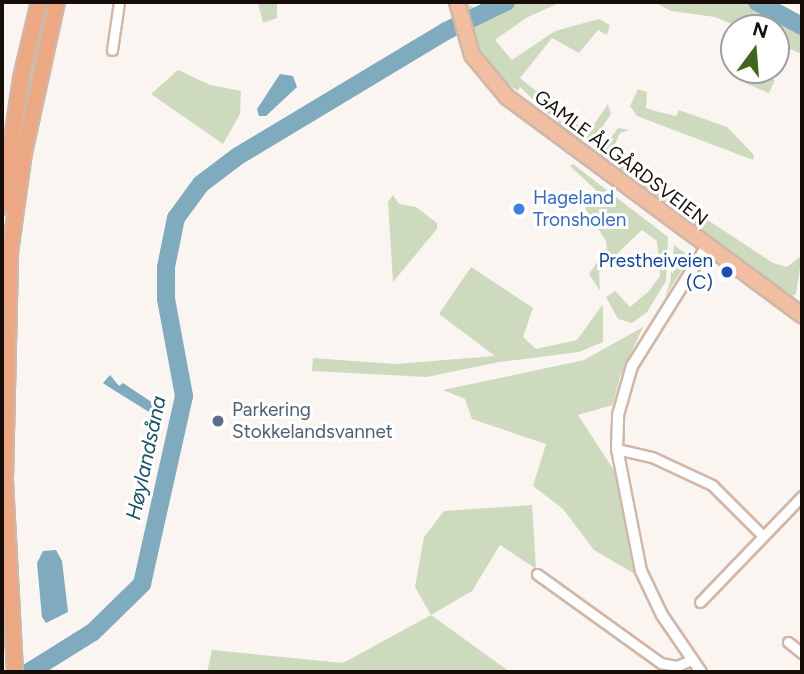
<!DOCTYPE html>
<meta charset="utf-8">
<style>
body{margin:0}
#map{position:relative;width:804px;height:674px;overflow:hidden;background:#fbf5f2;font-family:Figtree,sans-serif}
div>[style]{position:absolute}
.green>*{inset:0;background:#cedabd}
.water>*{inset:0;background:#80aabd}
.river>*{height:18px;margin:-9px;padding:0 9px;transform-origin:9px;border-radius:9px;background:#80aabd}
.roads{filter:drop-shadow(2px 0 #d1b7a7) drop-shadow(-2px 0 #d1b7a7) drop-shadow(0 2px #d1b7a7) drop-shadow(0 -2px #d1b7a7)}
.minor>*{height:9px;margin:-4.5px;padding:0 4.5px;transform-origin:4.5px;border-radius:4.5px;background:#fff}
.tertiary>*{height:10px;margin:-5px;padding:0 5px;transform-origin:5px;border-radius:5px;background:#fff}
.primary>*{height:14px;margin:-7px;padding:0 7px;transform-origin:7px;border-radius:7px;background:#f1bea1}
.trunk>*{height:14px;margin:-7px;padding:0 7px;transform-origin:7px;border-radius:7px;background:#eca882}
.dots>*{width:19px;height:19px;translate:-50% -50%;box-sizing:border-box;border:4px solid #fff;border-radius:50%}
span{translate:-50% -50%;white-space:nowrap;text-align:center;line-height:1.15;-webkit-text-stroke:6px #fff;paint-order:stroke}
.street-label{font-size:19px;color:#160d08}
.shop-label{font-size:19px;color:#366cbe}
.left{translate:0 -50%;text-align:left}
.transit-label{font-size:19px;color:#164399}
.right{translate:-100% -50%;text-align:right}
.service-label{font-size:19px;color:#4e5e75}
.water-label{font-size:21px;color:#1a5166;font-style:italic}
.frame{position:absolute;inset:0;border:4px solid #160d08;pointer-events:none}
.north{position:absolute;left:720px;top:14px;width:70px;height:70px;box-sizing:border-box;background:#fff;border:2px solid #a29e9c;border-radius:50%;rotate:16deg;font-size:19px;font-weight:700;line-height:28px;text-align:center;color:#160d08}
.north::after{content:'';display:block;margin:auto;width:24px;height:32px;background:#40661f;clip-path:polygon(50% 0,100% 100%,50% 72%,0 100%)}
</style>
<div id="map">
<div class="green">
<div style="clip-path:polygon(258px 2px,277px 2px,277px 18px,263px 23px)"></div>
<div style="clip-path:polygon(465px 2px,476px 9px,492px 2px,561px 2px,526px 18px,495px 40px,512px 60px,555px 31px,599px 19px,610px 25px,607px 35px,598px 30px,579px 53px,552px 38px,520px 78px,588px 133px,608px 104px,611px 114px,595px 138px,579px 143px,520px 87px,518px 91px,492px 73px,475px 44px)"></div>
<div style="clip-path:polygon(654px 2px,769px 2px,802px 24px,802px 54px,776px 43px,776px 28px,741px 28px,715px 17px,671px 11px)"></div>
<div style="clip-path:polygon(178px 70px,210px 85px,241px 91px,240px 114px,223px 144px,151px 94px)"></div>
<div style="clip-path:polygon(749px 70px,775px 80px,769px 93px,745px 83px)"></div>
<div style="clip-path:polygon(638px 89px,647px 92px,646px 108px,651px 110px,676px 116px,679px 110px,727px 127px,754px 155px,753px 160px,637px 116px,630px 106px)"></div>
<div style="clip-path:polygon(618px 128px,629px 130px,620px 133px,611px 153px,638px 169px,650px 182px,773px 263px,787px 267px,802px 255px,796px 294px,792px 296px,606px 164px,600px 153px)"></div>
<div style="clip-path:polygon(573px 164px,668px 237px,666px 281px,647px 312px,632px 323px,618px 319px,606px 297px,615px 291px,630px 307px,649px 291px,660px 276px,657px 241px,642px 230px,599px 271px,600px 291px,589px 274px,607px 248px,606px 241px,585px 208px,599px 193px,570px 166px)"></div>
<div style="clip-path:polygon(393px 195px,399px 204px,416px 207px,437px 223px,437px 229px,393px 282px,388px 202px)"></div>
<div style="clip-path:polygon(674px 245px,690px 257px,665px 297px,670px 282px)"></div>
<div style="clip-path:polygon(471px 267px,533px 308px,523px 337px,536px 349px,577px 340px,603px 304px,603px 342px,579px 352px,499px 362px,427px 377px,312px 371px,313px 358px,395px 364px,495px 356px,439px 314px)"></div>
<div style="clip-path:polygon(643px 327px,620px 377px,613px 405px,578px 415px,615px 472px,635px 574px,594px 550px,563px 509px,533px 486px,546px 444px,472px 419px,465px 399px,443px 390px,584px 360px)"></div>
<div style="clip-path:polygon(532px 505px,536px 569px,500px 545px,472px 591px,431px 615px,510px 672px,207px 672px,212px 650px,343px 663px,431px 615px,415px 587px,424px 537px,444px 511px)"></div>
</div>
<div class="water">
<div style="clip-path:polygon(280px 74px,293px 76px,297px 87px,266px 116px,259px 116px,257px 109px)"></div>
<div style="clip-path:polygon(110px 375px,119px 386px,123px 383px,159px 407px,149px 412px,112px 389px,103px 383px)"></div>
<div style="clip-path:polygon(56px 550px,62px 561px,68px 612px,46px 623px,42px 617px,37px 563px,43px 551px)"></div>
</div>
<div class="river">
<div style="left:757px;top:2px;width:51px;rotate:28.1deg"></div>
<div style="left:29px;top:672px;width:75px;rotate:-32deg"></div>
<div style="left:93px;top:632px;width:69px;rotate:-44.4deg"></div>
<div style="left:142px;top:584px;width:193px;rotate:-77.4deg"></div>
<div style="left:184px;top:396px;width:99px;rotate:-100.5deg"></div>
<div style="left:166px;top:299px;width:32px;rotate:-90deg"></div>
<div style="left:166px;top:267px;width:50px;rotate:-78.5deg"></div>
<div style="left:176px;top:218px;width:42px;rotate:-53.7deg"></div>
<div style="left:201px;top:184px;width:46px;rotate:-37.1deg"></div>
<div style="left:238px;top:156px;width:243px;rotate:-31deg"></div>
<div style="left:446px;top:31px;width:67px;rotate:-25.8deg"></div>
</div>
<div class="roads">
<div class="minor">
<div style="left:112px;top:50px;width:49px;rotate:-81.7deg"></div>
<div style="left:617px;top:449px;width:36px;rotate:13deg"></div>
<div style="left:652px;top:457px;width:66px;rotate:25deg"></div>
<div style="left:712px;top:485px;width:72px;rotate:45deg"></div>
<div style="left:537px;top:574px;width:153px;rotate:35.7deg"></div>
<div style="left:661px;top:663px;width:16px;rotate:11deg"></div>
<div style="left:677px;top:666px;width:15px;rotate:-23deg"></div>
<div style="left:700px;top:602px;width:147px;rotate:-46.1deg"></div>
<div style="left:788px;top:642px;width:18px;rotate:38deg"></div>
</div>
<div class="tertiary">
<div style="left:701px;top:672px;width:69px;rotate:-124.4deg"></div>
<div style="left:662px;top:615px;width:49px;rotate:-115.5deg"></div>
<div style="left:641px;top:571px;width:124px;rotate:-101.1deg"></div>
<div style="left:617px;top:449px;width:34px;rotate:-88deg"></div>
<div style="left:618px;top:415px;width:51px;rotate:-74.1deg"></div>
<div style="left:632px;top:366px;width:142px;rotate:-58deg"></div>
</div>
<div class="primary">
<div style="left:457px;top:2px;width:55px;rotate:74.2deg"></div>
<div style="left:472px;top:55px;width:55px;rotate:50.2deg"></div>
<div style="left:507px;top:97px;width:367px;rotate:36.5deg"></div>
</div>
<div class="trunk">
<div style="left:2px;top:207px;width:130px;rotate:-81.6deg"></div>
<div style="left:21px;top:78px;width:78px;rotate:-76.7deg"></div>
<div style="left:15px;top:672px;width:194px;rotate:-93deg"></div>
<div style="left:5px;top:478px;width:226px;rotate:-88.7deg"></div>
<div style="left:10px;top:252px;width:100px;rotate:-82deg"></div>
<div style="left:24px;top:153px;width:155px;rotate:-77.7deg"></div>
</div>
</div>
<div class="dots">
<div style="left:519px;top:209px;background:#3f7fe0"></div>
<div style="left:727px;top:272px;background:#1a4fb4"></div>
<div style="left:218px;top:421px;background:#5c6f8a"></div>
</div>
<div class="street-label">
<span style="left:621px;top:158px;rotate:37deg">GAMLE ÅLGÅRDSVEIEN</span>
</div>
<div class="shop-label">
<span class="left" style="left:533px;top:209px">Hageland<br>Tronsholen</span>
</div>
<div class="transit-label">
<span class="right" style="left:713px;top:272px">Prestheiveien<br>(C)</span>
</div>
<div class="service-label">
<span class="left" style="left:232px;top:421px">Parkering<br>Stokkelandsvannet</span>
</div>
<div class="water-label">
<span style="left:146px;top:458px;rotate:-78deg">Høylandsåna</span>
</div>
<div class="frame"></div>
<div class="north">N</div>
</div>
